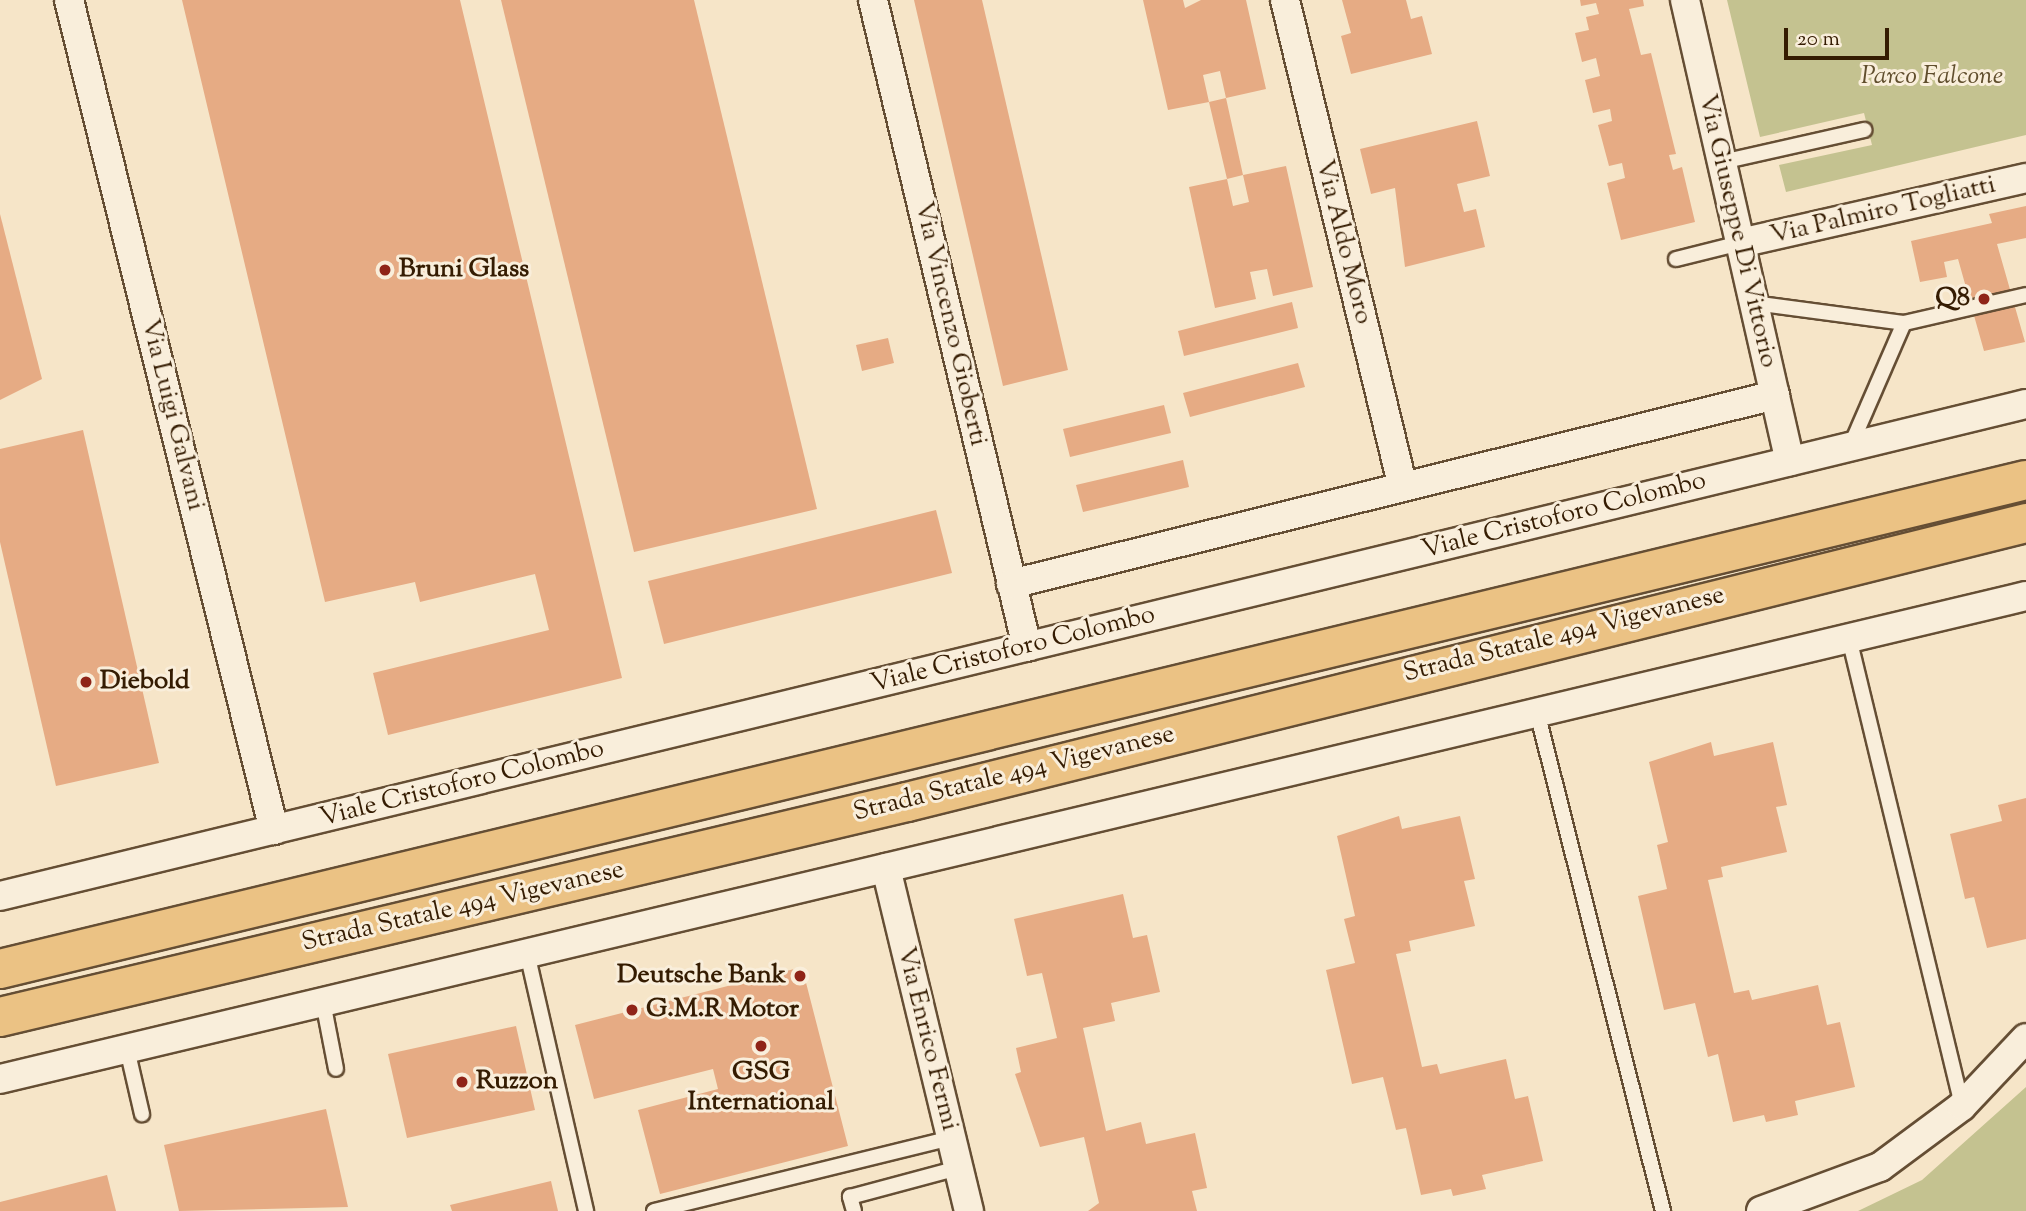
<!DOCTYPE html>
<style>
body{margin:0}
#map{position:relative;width:2026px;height:1211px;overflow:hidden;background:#f6e5c8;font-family:"Sorts Mill Goudy",serif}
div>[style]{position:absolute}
.green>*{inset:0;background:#c4c290}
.building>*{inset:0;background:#e6ab84}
.roads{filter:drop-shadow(2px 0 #654e34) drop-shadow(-2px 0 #654e34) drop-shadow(0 2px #654e34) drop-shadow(0 -2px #654e34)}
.lane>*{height:14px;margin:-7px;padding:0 7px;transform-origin:7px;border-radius:7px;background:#f9eedb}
.street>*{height:28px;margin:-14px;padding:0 14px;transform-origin:14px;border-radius:14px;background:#f9eedb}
.primary>*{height:38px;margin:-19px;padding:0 19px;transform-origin:19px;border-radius:19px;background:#ebc284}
.dots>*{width:19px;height:19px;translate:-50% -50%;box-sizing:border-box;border:4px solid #f9eedb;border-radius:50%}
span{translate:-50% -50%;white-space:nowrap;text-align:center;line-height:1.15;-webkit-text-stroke:6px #f9eedb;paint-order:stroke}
.park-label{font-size:26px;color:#604e2d;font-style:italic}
.street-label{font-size:26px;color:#351c02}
.poi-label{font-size:26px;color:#351c02;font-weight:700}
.left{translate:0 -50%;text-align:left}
.right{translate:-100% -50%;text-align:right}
.scale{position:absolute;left:1784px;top:28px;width:105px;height:32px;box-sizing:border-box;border:4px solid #351c02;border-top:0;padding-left:9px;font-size:21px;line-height:24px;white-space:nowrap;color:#351c02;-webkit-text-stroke:5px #f9eedb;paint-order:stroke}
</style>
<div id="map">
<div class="green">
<div style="clip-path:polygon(1727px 0,2026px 0,2026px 135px,1786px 192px,1779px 165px,1872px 145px,1864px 113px,1760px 137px)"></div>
<div style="clip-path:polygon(2026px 1087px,2026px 1211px,1858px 1211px,1922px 1180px)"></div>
</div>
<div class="building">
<div style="clip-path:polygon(182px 0,460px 0,622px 678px,388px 735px,373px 673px,549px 630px,535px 574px,420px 602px,415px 582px,325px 602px)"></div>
<div style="clip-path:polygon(501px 0,694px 0,817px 509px,634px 552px)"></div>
<div style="clip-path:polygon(914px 0,982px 0,1068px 370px,1003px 386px)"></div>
<div style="clip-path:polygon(1143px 0,1183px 0,1185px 8px,1201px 0,1246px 0,1266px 89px,1226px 98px,1220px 71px,1203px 75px,1209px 102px,1226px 98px,1243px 175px,1227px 179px,1209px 102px,1168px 110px)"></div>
<div style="clip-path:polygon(1342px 0,1406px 0,1411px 19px,1422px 16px,1432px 54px,1351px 74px,1341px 36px,1351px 33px)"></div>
<div style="clip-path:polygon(1580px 0,1643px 0,1644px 6px,1629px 9px,1641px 55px,1651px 53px,1676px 154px,1669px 155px,1673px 170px,1682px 167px,1695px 222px,1621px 240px,1607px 183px,1625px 178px,1622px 163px,1609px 166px,1598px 125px,1612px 121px,1610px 109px,1593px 113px,1585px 80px,1600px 76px,1596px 58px,1582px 62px,1575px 33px,1589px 30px,1586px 17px,1599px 14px,1596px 3px,1581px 6px)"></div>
<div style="clip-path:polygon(1477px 121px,1490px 176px,1457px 184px,1464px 212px,1476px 209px,1485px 247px,1405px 267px,1395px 188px,1371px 194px,1360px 149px)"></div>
<div style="clip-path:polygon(1286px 166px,1313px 287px,1273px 296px,1267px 269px,1250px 272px,1256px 299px,1215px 308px,1189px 187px,1227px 179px,1233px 206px,1249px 202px,1243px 175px)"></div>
<div style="clip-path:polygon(2026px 206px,2026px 238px,1997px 244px,2025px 342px,1984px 351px,1958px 259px,1944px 262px,1947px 277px,1920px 282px,1911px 241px,1992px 223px,1989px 214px)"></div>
<div style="clip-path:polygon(0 214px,42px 379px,0 400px)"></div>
<div style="clip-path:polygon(1292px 302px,1298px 328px,1184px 356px,1178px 331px)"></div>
<div style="clip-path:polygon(888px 338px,894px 363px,862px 371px,856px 345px)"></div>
<div style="clip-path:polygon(1298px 363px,1305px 387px,1190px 417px,1183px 393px)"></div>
<div style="clip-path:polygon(1164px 405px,1171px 433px,1070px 457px,1063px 429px)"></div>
<div style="clip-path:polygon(83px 430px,159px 763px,56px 786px,0 542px,0 449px)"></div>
<div style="clip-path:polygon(1183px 460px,1189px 487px,1083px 512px,1076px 485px)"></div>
<div style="clip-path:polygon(936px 510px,952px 573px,664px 644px,648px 581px)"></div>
<div style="clip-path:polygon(1711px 742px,1714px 756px,1773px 742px,1787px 805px,1776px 807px,1787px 852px,1721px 867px,1723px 877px,1708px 880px,1734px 993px,1749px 990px,1752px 1000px,1818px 985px,1827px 1025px,1840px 1022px,1855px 1087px,1795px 1101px,1798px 1115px,1766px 1122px,1764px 1115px,1733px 1122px,1718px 1054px,1708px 1057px,1695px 1003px,1664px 1010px,1638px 896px,1667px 889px,1657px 845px,1668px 842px,1649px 762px)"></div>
<div style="clip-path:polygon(2026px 798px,2026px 939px,1987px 948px,1974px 897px,1965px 899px,1950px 834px,2002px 821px,1998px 805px)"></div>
<div style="clip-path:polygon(1399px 816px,1402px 829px,1460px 816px,1475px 879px,1464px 881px,1475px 926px,1409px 941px,1411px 951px,1396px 954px,1422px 1067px,1437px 1064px,1440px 1074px,1506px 1059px,1515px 1099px,1528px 1096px,1543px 1161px,1482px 1175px,1486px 1189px,1453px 1196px,1451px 1189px,1421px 1195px,1406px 1128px,1396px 1130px,1383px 1077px,1352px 1084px,1326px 970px,1355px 963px,1344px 919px,1355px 916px,1337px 836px)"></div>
<div style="clip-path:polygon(1123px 894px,1133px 938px,1147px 935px,1160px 992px,1111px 1003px,1115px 1021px,1083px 1028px,1106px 1131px,1141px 1122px,1146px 1144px,1195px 1133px,1207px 1188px,1192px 1191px,1197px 1211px,1088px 1211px,1099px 1203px,1084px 1137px,1040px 1147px,1015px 1074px,1021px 1072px,1016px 1048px,1057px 1038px,1042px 973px,1027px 976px,1014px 919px)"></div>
<div style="clip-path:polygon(802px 967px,848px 1146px,660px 1194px,638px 1110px,718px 1089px,713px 1069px,594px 1099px,575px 1025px)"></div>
<div style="clip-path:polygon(516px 1026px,535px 1110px,407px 1138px,388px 1054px)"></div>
<div style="clip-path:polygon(326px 1109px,348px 1207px,179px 1211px,164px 1145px)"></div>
<div style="clip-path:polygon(107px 1175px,116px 1211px,0 1211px,0 1202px)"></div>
<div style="clip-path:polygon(551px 1181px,558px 1211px,452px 1211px,450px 1205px)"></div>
</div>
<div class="roads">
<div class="lane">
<div style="left:1722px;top:162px;width:146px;rotate:-12.7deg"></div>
<div style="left:1676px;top:259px;width:66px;rotate:-14deg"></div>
<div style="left:1754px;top:303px;width:151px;rotate:7.6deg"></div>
<div style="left:1850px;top:447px;width:135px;rotate:-66.5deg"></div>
<div style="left:1904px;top:323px;width:125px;rotate:-12.9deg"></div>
<div style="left:1849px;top:638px;width:481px;rotate:76.4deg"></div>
<div style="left:1537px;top:712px;width:515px;rotate:75.83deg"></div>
<div style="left:527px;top:953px;width:265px;rotate:77.1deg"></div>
<div style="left:323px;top:1002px;width:68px;rotate:79deg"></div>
<div style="left:127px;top:1049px;width:67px;rotate:77deg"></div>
<div style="left:654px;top:1211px;width:306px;rotate:-13.8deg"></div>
<div style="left:854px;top:1211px;width:15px;rotate:-106deg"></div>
<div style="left:850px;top:1197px;width:112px;rotate:-15deg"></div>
</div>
<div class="street">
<div style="left:69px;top:0;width:855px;rotate:76.13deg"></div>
<div style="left:873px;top:0;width:665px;rotate:76.61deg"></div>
<div style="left:1285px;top:0;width:499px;rotate:76.4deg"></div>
<div style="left:1685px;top:0;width:473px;rotate:77.2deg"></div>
<div style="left:1740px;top:243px;width:293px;rotate:-12.8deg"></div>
<div style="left:1011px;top:584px;width:787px;rotate:-13.89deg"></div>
<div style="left:886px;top:868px;width:353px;rotate:76.4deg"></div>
<div style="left:0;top:896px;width:2085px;rotate:-13.65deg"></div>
<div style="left:0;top:1079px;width:2083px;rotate:-13.41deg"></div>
<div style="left:1761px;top:1211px;width:127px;rotate:-20.3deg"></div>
<div style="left:1880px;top:1167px;width:102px;rotate:-36.6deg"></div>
<div style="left:1962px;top:1106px;width:93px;rotate:-46.7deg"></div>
</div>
<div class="primary">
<div style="left:0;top:969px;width:2084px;rotate:-13.57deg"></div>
<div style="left:0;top:1017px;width:932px;rotate:-13.34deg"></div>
<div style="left:907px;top:802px;width:1153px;rotate:-14deg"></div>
</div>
</div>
<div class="dots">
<div style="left:385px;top:270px;background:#8f2418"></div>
<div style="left:1984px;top:299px;background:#8f2418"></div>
<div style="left:86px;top:682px;background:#8f2418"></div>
<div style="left:800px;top:976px;background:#8f2418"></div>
<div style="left:632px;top:1010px;background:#8f2418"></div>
<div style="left:761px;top:1046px;background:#8f2418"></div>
<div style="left:462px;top:1082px;background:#8f2418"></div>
</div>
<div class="park-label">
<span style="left:1932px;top:77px">Parco Falcone</span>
</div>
<div class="street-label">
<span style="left:1883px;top:211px;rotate:-13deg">Via Palmiro Togliatti</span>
<span style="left:1737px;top:231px;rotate:77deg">Via Giuseppe Di Vittorio</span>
<span style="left:1343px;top:242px;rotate:76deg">Via Aldo Moro</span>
<span style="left:950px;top:324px;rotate:77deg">Via Vincenzo Gioberti</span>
<span style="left:172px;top:415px;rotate:76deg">Via Luigi Galvani</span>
<span style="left:1564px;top:516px;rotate:-14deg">Viale Cristoforo Colombo</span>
<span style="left:1564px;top:635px;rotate:-14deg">Strada Statale 494 Vigevanese</span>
<span style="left:1013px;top:650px;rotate:-14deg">Viale Cristoforo Colombo</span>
<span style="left:1014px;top:774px;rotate:-14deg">Strada Statale 494 Vigevanese</span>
<span style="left:462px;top:784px;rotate:-14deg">Viale Cristoforo Colombo</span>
<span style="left:463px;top:907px;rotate:-13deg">Strada Statale 494 Vigevanese</span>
<span style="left:927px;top:1039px;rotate:76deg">Via Enrico Fermi</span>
</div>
<div class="poi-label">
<span class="left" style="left:399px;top:270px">Bruni Glass</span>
<span class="right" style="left:1970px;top:299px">Q8</span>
<span class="left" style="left:100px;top:682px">Diebold</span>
<span class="right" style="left:786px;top:976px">Deutsche Bank</span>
<span class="left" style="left:646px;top:1010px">G.M.R Motor</span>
<span style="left:761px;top:1088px">GSG<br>International</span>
<span class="left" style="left:476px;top:1082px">Ruzzon</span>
</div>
<div class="scale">20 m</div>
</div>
